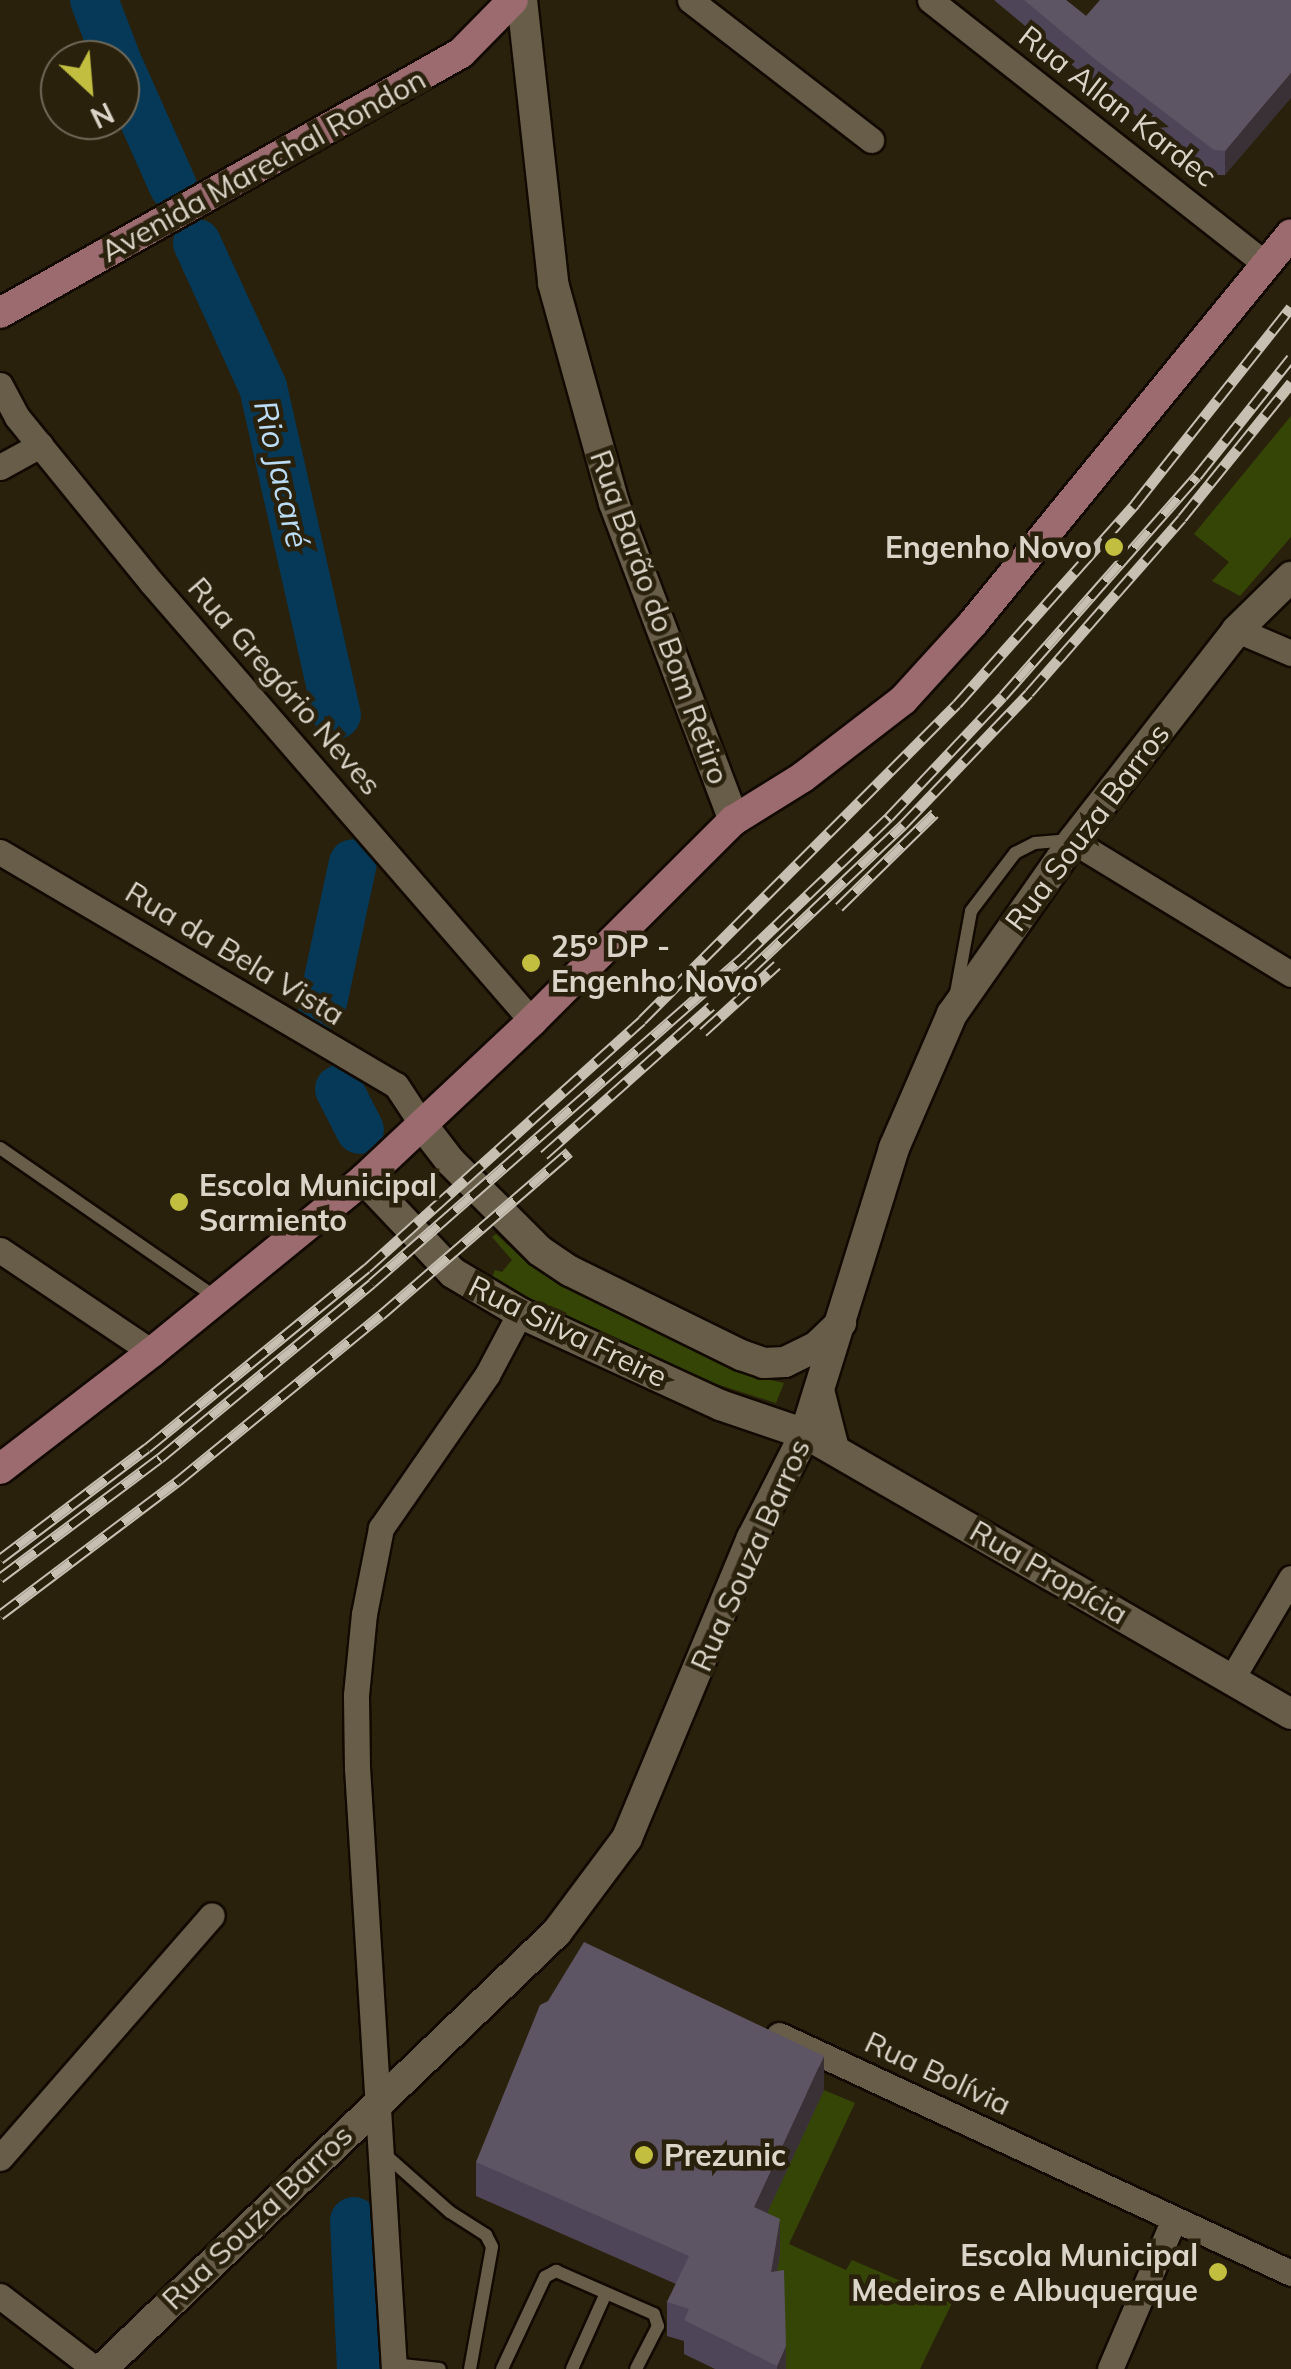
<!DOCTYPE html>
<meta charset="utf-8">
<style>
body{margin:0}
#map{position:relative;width:1291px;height:2369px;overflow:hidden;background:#2a210d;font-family:Mulish,sans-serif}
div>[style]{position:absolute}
.green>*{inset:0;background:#354506}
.river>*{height:48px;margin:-24px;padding:0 24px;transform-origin:24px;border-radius:24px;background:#053957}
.roads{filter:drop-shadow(2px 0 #120a00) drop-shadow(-2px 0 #120a00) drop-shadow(0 2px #120a00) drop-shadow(0 -2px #120a00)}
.service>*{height:12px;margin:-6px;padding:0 6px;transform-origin:6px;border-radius:6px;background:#685d48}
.minor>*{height:25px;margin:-12.5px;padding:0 12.5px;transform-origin:12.5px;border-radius:12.5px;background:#685d48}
.tertiary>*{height:30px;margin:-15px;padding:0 15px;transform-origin:15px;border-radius:15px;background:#685d48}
.secondary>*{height:30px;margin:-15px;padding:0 15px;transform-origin:15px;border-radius:15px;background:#685d48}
.primary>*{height:30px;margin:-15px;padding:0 15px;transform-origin:15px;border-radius:15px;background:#9b6b70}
.rail>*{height:11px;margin-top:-5.5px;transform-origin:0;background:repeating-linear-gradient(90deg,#2a210d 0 22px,#c6bfb2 0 44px);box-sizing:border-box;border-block:2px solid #c6bfb2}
.wall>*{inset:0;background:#4e4658}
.shaded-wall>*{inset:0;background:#393135}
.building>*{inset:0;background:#5d5564}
.dots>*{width:28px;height:28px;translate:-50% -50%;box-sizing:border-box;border:5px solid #2a210d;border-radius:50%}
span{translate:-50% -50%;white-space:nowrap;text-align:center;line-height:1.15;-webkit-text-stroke:9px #2a210d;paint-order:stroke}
.street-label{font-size:30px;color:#dbd5c9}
.poi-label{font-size:30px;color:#dbd5c9;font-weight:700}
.right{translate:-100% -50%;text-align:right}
.left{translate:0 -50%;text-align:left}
.water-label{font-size:32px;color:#bbdcf5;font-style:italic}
.north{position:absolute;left:40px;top:40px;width:100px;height:100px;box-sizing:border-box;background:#2a210d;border:2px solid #716958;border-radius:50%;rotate:154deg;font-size:28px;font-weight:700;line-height:40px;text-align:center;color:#dbd5c9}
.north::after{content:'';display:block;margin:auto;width:35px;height:45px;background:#c1be40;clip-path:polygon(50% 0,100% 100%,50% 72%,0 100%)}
</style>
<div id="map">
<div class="green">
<div style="clip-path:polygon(1291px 416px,1291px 537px,1240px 596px,1212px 581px,1229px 562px,1194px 534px)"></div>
<div style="clip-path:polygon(496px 1234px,523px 1259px,589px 1297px,744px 1374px,784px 1383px,776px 1403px,691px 1376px,574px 1324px,491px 1280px,495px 1270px,502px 1272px,512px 1260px,492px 1237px)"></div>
<div style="clip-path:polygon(824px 2090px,855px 2103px,789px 2244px,846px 2270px,852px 2260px,952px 2303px,920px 2369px,786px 2369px,754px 2241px)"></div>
</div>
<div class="river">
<div style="left:94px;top:0;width:64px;rotate:69deg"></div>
<div style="left:120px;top:67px;width:130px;rotate:66deg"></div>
<div style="left:197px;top:243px;width:158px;rotate:65.4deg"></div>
<div style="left:263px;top:387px;width:336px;rotate:77.3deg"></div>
<div style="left:322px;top:1007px;width:147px;rotate:-77.9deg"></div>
<div style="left:339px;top:1089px;width:46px;rotate:62.9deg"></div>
<div style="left:354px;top:2221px;width:148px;rotate:87.3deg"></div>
</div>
<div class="roads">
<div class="service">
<div style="left:956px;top:993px;width:83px;rotate:-79.6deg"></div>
<div style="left:971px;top:911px;width:73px;rotate:-52.8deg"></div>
<div style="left:1015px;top:853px;width:22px;rotate:-27deg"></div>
<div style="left:1035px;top:843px;width:36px;rotate:-5deg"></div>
<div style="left:0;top:1148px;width:264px;rotate:34.7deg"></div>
<div style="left:381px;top:2151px;width:92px;rotate:41.5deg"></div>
<div style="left:450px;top:2212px;width:43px;rotate:32.6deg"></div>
<div style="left:486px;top:2235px;width:13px;rotate:63deg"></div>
<div style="left:492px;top:2247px;width:124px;rotate:100.2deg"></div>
<div style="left:393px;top:2364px;width:47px;rotate:6.1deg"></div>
<div style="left:502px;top:2369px;width:102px;rotate:-64.9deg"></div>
<div style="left:545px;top:2277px;width:13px;rotate:-29deg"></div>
<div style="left:556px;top:2271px;width:107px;rotate:23.7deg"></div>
<div style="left:654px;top:2314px;width:13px;rotate:72deg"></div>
<div style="left:658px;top:2326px;width:48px;rotate:117.1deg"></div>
<div style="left:572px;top:2369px;width:83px;rotate:-65.9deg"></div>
</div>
<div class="minor">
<div style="left:690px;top:0;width:229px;rotate:37.7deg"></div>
<div style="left:930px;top:0;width:427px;rotate:38.2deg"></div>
<div style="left:0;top:385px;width:36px;rotate:62deg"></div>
<div style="left:17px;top:417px;width:213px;rotate:50.9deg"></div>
<div style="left:151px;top:582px;width:581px;rotate:49.05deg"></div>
<div style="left:0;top:467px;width:46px;rotate:-28.8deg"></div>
<div style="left:1237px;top:630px;width:59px;rotate:23.1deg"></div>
<div style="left:1073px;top:841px;width:255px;rotate:31.4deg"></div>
<div style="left:0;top:852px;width:459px;rotate:30.5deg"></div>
<div style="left:396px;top:1085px;width:49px;rotate:56.6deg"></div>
<div style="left:0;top:1250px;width:183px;rotate:33.9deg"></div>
<div style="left:1232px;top:1678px;width:116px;rotate:-59.5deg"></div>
<div style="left:779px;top:2035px;width:565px;rotate:24.93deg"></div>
<div style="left:0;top:2158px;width:322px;rotate:-48.9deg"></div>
<div style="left:0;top:2296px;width:120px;rotate:37.5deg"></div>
<div style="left:394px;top:2369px;width:602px;rotate:-93.52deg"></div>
<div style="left:357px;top:1768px;width:73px;rotate:-90.8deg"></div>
<div style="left:356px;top:1695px;width:81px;rotate:-84.4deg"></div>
<div style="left:364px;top:1614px;width:88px;rotate:-78.8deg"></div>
<div style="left:381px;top:1528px;width:186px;rotate:-55.3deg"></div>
<div style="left:487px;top:1375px;width:70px;rotate:-62deg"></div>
<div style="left:1110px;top:2369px;width:163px;rotate:-66.9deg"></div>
</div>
<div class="tertiary">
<div style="left:813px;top:1438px;width:552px;rotate:30deg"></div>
</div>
<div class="secondary">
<div style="left:522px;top:0;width:285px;rotate:83.7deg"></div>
<div style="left:553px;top:283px;width:228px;rotate:74.5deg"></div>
<div style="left:614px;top:503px;width:339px;rotate:69.3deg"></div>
<div style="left:423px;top:1126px;width:44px;rotate:52.4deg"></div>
<div style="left:450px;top:1161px;width:127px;rotate:45deg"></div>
<div style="left:540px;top:1251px;width:36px;rotate:34deg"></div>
<div style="left:570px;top:1271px;width:191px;rotate:26.2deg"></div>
<div style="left:741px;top:1355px;width:24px;rotate:19deg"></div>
<div style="left:764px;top:1363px;width:21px;rotate:-3deg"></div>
<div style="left:785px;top:1362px;width:34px;rotate:-26deg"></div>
<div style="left:816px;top:1347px;width:35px;rotate:-44deg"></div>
<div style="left:364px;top:1179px;width:129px;rotate:46.6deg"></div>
<div style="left:453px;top:1273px;width:78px;rotate:30.8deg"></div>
<div style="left:520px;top:1313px;width:220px;rotate:24.7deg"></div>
<div style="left:720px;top:1405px;width:90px;rotate:18.8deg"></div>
<div style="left:820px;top:1394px;width:57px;rotate:75.7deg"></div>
<div style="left:102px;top:2369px;width:631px;rotate:-43.84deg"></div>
<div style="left:557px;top:1932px;width:117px;rotate:-53.3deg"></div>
<div style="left:627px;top:1838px;width:325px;rotate:-67.4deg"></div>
<div style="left:752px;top:1538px;width:117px;rotate:-63deg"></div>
<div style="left:805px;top:1434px;width:300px;rotate:-72.7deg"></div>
<div style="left:894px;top:1148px;width:146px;rotate:-66.6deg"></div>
<div style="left:952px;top:1014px;width:211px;rotate:-55deg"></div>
<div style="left:1073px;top:841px;width:267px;rotate:-52.1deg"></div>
<div style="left:1237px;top:630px;width:76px;rotate:-44.5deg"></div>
</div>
<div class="primary">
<div style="left:0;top:313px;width:529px;rotate:-29.42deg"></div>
<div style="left:461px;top:53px;width:74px;rotate:-45.5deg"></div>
<div style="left:0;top:1469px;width:192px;rotate:-37.6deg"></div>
<div style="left:152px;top:1352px;width:274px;rotate:-39.2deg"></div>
<div style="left:364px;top:1179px;width:231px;rotate:-43.2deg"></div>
<div style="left:532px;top:1021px;width:285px;rotate:-44.9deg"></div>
<div style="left:734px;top:820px;width:81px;rotate:-31.9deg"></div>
<div style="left:803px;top:777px;width:126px;rotate:-37.6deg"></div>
<div style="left:903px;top:700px;width:104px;rotate:-47.7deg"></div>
<div style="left:973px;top:623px;width:502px;rotate:-50.73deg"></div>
</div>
</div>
<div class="rail">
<div style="left:839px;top:907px;width:134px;rotate:-44.4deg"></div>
<div style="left:748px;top:972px;width:214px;rotate:-43.5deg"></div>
<div style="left:903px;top:825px;width:182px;rotate:-46.3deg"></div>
<div style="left:1029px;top:693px;width:232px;rotate:-48.8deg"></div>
<div style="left:1182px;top:518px;width:174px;rotate:-51.1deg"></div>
<div style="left:703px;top:1032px;width:100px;rotate:-42.2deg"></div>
<div style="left:544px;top:1155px;width:224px;rotate:-41.7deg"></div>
<div style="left:0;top:1559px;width:184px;rotate:-37.1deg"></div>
<div style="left:147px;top:1448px;width:284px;rotate:-39.3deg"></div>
<div style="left:367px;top:1268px;width:370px;rotate:-42deg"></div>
<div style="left:642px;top:1020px;width:446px;rotate:-45.1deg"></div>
<div style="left:957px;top:704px;width:268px;rotate:-48.3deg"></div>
<div style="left:1135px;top:504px;width:251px;rotate:-51.6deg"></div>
<div style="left:0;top:1578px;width:200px;rotate:-36.9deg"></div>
<div style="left:160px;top:1458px;width:275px;rotate:-39.5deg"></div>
<div style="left:372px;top:1283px;width:495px;rotate:-41.3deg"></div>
<div style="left:744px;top:956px;width:201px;rotate:-43.8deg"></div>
<div style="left:889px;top:817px;width:166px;rotate:-46.7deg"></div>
<div style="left:1003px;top:696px;width:293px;rotate:-48.6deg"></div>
<div style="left:1197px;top:476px;width:151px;rotate:-51.5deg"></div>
<div style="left:0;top:1615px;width:223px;rotate:-37deg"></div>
<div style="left:178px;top:1481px;width:262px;rotate:-39.3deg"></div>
<div style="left:381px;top:1315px;width:249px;rotate:-40.9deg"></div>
</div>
<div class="wall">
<div style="clip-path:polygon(994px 0,1066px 0,1086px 16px,1291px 0,1225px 175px,1214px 175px,1096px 85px)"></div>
<div style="clip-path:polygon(824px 2090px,767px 2213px,780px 2253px,777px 2271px,786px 2369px,715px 2369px,684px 2354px,684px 2341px,667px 2336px,667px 2302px,676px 2284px,476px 2196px,476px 2162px)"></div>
</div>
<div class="shaded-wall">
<div style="clip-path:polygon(1291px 73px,1291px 98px,1225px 175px,1225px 151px)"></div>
<div style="clip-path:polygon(824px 2056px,824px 2090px,754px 2241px,754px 2207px)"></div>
<div style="clip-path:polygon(780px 2219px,780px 2253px,771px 2306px,771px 2272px)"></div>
<div style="clip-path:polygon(786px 2346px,786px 2369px,777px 2369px,777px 2366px)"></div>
</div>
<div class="building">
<div style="clip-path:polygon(1024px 0,1066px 0,1086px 16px,1100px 0,1291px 0,1291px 73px,1225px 151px,1214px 150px,1096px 60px)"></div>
<div style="clip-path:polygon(584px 1942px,824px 2056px,754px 2207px,780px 2219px,771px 2272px,784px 2270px,786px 2346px,777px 2366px,684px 2320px,689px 2309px,667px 2302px,689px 2256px,476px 2162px,540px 2005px,548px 2001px)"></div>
</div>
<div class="dots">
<div style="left:1114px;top:547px;background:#c1be40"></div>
<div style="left:531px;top:963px;background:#c1be40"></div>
<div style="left:179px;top:1202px;background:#c1be40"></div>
<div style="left:644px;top:2155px;background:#c1be40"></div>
<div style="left:1218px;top:2272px;background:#c1be40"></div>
</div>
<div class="street-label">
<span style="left:1118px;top:106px;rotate:38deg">Rua Allan Kardec</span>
<span style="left:263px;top:165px;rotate:-29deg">Avenida Marechal Rondon</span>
<span style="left:660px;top:617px;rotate:70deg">Rua Barão do Bom Retiro</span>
<span style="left:285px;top:686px;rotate:49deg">Rua Gregório Neves</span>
<span style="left:1087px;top:827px;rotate:-53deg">Rua Souza Barros</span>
<span style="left:235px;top:953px;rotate:31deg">Rua da Bela Vista</span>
<span style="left:568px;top:1331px;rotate:26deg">Rua Silva Freire</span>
<span style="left:750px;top:1555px;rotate:-66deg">Rua Souza Barros</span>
<span style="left:1049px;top:1572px;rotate:30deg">Rua Propícia</span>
<span style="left:938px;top:2073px;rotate:25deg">Rua Bolívia</span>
<span style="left:257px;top:2217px;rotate:-44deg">Rua Souza Barros</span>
</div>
<div class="poi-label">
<span class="right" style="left:1092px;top:547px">Engenho Novo</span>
<span class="left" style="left:551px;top:963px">25º DP -<br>Engenho Novo</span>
<span class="left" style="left:199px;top:1202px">Escola Municipal<br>Sarmiento</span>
<span class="left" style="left:664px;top:2155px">Prezunic</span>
<span class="right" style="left:1198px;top:2272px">Escola Municipal<br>Medeiros e Albuquerque</span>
</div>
<div class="water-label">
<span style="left:282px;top:474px;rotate:77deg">Rio Jacaré</span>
</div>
<div class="north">N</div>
</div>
